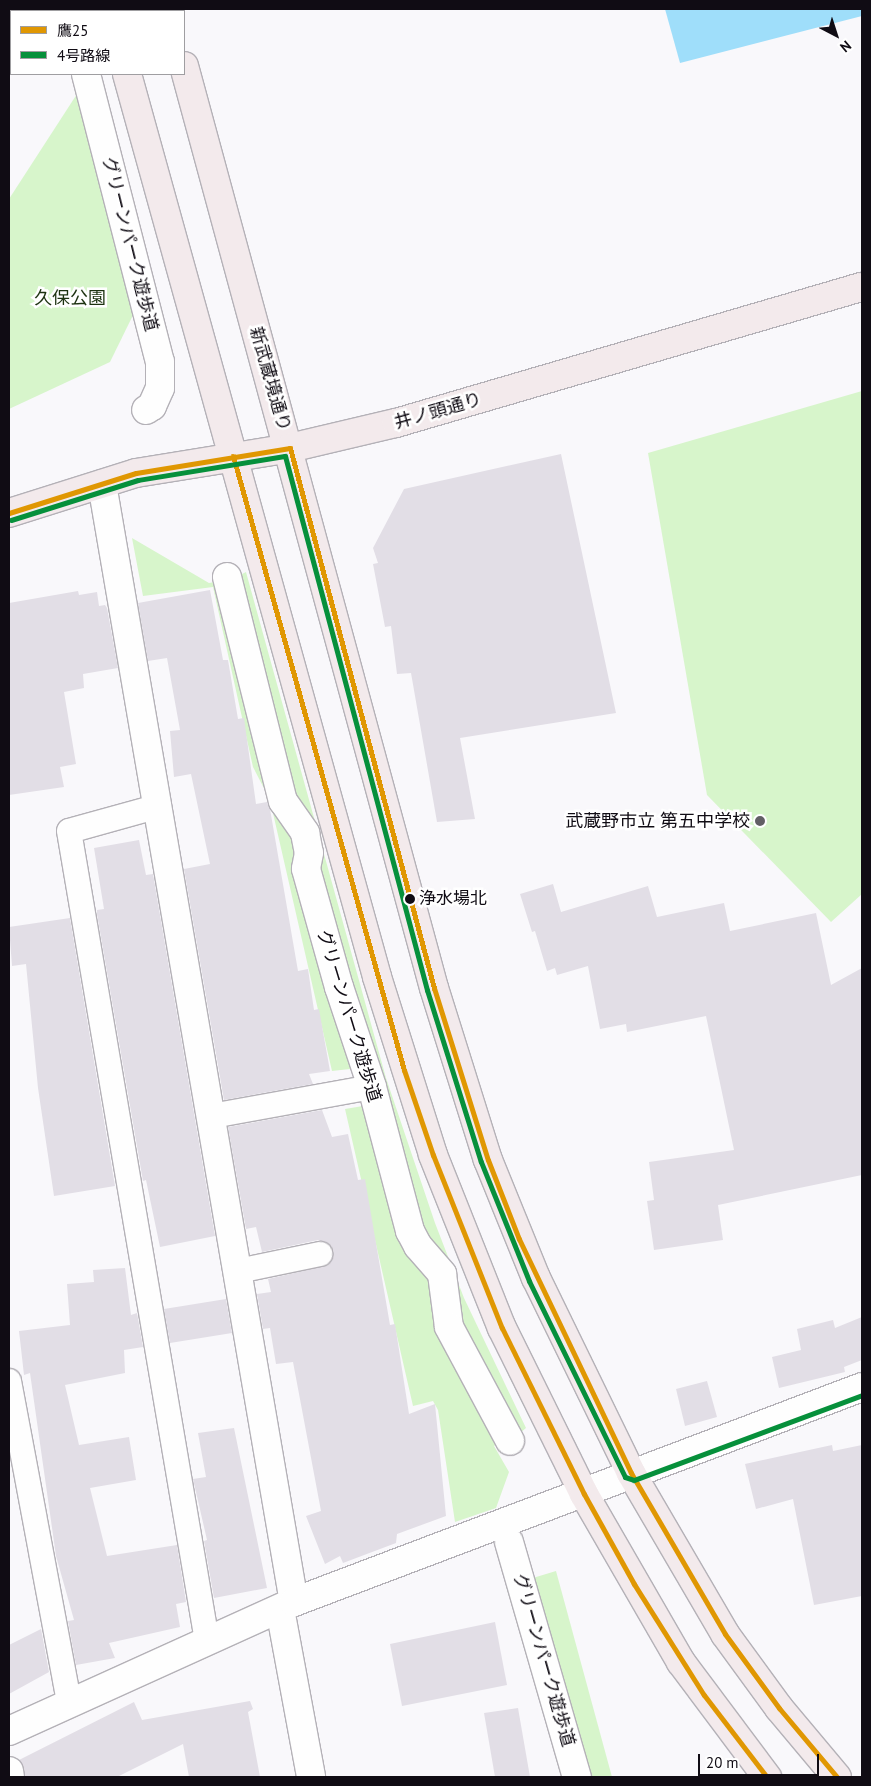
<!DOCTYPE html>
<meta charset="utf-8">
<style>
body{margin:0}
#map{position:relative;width:871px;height:1786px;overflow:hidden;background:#f9f8fb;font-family:"PT Sans","Noto Sans JP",sans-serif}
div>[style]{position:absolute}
.green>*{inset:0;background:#d7f5cb}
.water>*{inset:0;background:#9fdefa}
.building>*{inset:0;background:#e2dee6}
.roads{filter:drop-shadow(1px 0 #b4b1b7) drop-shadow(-1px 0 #b4b1b7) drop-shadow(0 1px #b4b1b7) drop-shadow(0 -1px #b4b1b7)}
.lane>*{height:24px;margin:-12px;padding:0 12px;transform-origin:12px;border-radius:12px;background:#fefefe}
.street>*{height:28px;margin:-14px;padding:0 14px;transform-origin:14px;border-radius:14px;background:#fefefe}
.primary>*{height:28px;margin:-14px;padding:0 14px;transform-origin:14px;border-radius:14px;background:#f3eaec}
.bus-1>*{height:5px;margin:-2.5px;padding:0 2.5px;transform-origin:2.5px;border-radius:2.5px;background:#e09702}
.bus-2>*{height:5px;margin:-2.5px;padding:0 2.5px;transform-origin:2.5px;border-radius:2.5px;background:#06903b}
.dots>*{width:14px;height:14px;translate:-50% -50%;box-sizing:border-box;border:2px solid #fff;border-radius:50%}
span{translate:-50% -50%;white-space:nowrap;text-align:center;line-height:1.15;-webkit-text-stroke:5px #fff;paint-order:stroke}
.bus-label{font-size:17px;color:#100c14}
.left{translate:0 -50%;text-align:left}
.street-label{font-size:18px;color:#100c14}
.park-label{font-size:18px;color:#1c3210}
.poi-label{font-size:18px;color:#100c14}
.right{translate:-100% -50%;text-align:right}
.frame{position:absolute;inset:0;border:10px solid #100c14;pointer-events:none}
.legend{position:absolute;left:10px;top:10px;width:175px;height:65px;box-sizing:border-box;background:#fff;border:1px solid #9f9ea1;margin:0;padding:6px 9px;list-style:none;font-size:15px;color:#100c14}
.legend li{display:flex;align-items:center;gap:10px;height:25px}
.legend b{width:25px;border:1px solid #9f9ea1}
.north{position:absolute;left:811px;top:10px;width:50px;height:50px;-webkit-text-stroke:4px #fff;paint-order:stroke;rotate:140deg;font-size:14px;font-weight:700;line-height:20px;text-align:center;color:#100c14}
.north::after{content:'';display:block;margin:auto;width:18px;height:22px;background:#100c14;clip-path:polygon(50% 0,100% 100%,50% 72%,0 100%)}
.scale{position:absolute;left:698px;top:1754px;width:121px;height:22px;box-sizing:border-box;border:2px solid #100c14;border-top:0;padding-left:6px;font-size:15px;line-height:18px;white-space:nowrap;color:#100c14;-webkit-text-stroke:4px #fff;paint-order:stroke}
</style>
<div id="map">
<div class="green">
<div style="clip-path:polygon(77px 94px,137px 307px,110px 362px,9px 409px,9px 199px)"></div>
<div style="clip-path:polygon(862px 391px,862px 894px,831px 922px,707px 795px,648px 453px)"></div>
<div style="clip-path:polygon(132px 538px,209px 583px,221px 581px,300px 837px,359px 1068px,332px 1071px,270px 800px,253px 767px,213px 587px,143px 596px)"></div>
<div style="clip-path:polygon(246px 572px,386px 1078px,435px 1223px,464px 1298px,526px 1428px,514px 1438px,425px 1245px,288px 799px,232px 579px)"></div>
<div style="clip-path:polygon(369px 1105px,431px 1278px,501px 1441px,494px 1446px,509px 1472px,496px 1508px,455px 1522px,438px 1410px,433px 1401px,413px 1406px,345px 1109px)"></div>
<div style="clip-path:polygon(556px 1571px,612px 1777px,562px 1777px,506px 1586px)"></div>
</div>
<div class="water">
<div style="clip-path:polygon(665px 9px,862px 9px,862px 16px,680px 63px)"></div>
</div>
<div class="building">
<div style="clip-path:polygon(561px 454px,616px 713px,460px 738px,475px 819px,437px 822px,411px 673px,397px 674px,391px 626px,385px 627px,373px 564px,378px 563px,373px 548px,404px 489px)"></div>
<div style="clip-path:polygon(210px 590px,223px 660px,228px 660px,238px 719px,244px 718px,256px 804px,267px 802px,270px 809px,298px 971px,308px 969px,314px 1010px,319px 1009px,330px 1071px,309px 1074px,313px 1084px,224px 1100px,184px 869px,210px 864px,191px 774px,174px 777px,170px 731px,180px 730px,167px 658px,148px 661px,138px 603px)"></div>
<div style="clip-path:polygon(78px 591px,79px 595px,97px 592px,99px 606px,105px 605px,107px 608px,118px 668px,83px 674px,84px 688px,64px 692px,76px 764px,60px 767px,64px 787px,9px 795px,9px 603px)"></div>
<div style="clip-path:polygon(139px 840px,146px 875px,153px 874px,215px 1236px,160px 1247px,146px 1180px,143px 1181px,97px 914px,97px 910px,104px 909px,94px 848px)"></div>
<div style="clip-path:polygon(553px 884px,561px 912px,648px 886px,657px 917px,724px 903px,730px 931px,816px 913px,831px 985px,862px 968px,862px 1175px,718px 1205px,723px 1240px,654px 1250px,647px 1201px,654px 1200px,649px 1162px,734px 1150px,706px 1016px,627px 1032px,626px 1024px,600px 1029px,588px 966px,557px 975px,555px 968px,547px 971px,535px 931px,532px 932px,520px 894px)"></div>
<div style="clip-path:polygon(70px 918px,115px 1186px,54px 1196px,38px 1088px,26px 964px,12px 966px,9px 927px)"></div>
<div style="clip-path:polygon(322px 1110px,332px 1137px,348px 1134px,358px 1180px,365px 1179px,390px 1325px,395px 1324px,409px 1414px,435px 1404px,446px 1516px,397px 1534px,396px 1543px,343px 1563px,340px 1556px,325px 1564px,306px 1516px,321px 1511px,293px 1362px,276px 1364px,270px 1328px,263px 1329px,257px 1294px,271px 1292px,268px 1279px,329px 1265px,333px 1251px,330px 1245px,318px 1240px,262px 1252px,256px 1227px,246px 1229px,228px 1127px)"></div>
<div style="clip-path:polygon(125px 1268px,131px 1315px,137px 1313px,143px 1347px,124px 1350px,125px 1373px,65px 1385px,79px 1445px,129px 1437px,136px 1480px,90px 1488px,107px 1556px,177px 1545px,186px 1602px,176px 1604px,180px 1627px,109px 1643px,115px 1658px,76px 1665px,68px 1621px,74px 1620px,56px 1556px,30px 1373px,24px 1375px,19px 1331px,70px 1325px,67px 1284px,94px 1282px,93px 1270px)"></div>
<div style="clip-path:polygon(226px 1299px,232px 1333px,170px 1343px,164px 1309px)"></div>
<div style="clip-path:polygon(862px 1317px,862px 1360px,844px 1367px,845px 1372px,779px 1388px,772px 1357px,801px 1350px,797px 1329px,833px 1320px,835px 1328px)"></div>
<div style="clip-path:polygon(707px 1381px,717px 1417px,685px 1426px,676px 1389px)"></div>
<div style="clip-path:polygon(234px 1428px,267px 1588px,214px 1598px,204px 1541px,207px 1540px,193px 1479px,206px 1477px,198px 1433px)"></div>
<div style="clip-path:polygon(832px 1445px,833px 1451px,862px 1445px,862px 1596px,814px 1605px,793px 1499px,756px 1509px,745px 1464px)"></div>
<div style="clip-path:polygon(495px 1622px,507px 1685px,402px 1706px,390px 1644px)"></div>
<div style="clip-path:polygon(41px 1629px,49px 1672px,9px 1694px,9px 1645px)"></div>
<div style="clip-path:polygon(250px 1701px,253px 1709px,248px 1712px,260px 1777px,189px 1777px,183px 1744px,117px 1777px,25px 1777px,19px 1760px,134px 1702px,142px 1720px)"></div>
<div style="clip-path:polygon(518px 1708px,530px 1777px,495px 1777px,484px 1713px)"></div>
</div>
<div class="roads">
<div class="lane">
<div style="left:159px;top:806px;width:93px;rotate:164.5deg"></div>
<div style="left:69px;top:831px;width:822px;rotate:80.33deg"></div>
<div style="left:212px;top:1116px;width:163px;rotate:-10.3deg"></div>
<div style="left:238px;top:1271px;width:84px;rotate:-11.7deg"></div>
<div style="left:9px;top:1381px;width:328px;rotate:79.4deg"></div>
</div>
<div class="street">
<div style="left:69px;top:9px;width:2px;rotate:63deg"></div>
<div style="left:86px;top:74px;width:297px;rotate:75.6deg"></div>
<div style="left:160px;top:362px;width:26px;rotate:90deg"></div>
<div style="left:160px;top:388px;width:20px;rotate:114deg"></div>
<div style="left:152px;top:406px;width:7px;rotate:146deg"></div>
<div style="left:102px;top:484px;width:1134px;rotate:80.26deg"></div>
<div style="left:227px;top:577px;width:231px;rotate:76deg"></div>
<div style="left:283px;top:801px;width:39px;rotate:55deg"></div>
<div style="left:305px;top:833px;width:20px;rotate:79deg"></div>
<div style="left:309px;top:853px;width:16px;rotate:101deg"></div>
<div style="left:306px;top:869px;width:123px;rotate:74.4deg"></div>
<div style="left:339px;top:987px;width:105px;rotate:71.7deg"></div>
<div style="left:372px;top:1087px;width:149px;rotate:75.2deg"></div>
<div style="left:410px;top:1231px;width:17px;rotate:62deg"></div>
<div style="left:418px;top:1246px;width:37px;rotate:49deg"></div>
<div style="left:442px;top:1274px;width:53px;rotate:82.5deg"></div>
<div style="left:449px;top:1327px;width:129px;rotate:61.8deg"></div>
<div style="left:509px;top:1542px;width:245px;rotate:73.9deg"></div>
<div style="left:280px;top:1609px;width:171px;rotate:79.5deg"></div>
<div style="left:9px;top:1731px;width:313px;rotate:-24.4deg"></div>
<div style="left:294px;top:1602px;width:607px;rotate:-20.73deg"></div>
<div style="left:9px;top:1771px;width:6px;rotate:81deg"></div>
</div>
<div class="primary">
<div style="left:110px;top:9px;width:2px;rotate:90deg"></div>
<div style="left:168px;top:9px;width:2px;rotate:63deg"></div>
<div style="left:184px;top:66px;width:955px;rotate:74.83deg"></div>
<div style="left:434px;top:988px;width:180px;rotate:72.6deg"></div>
<div style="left:488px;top:1160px;width:127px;rotate:67.9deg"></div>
<div style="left:536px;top:1278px;width:217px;rotate:64deg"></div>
<div style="left:631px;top:1473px;width:186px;rotate:59.7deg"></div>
<div style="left:725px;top:1634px;width:92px;rotate:53.9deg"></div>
<div style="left:779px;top:1708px;width:90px;rotate:50deg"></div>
<div style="left:127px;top:74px;width:937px;rotate:74.52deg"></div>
<div style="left:377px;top:977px;width:187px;rotate:72.5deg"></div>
<div style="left:433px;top:1155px;width:186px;rotate:68.3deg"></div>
<div style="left:502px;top:1328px;width:185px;rotate:63.7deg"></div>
<div style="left:584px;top:1494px;width:194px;rotate:60deg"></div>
<div style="left:681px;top:1662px;width:144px;rotate:53.2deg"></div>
<div style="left:9px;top:513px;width:133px;rotate:-17.5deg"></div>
<div style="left:136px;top:473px;width:156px;rotate:-9.2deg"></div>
<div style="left:290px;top:448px;width:109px;rotate:-13.3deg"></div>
<div style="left:396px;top:423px;width:485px;rotate:-16.3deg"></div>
</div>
</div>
<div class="bus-1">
<div style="left:233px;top:456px;width:637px;rotate:74.44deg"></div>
<div style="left:404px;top:1070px;width:90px;rotate:71.2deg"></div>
<div style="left:433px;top:1155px;width:186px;rotate:68.3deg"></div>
<div style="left:502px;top:1328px;width:185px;rotate:63.7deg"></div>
<div style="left:584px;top:1494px;width:103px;rotate:60.9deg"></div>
<div style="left:634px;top:1584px;width:131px;rotate:57.8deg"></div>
<div style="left:704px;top:1695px;width:103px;rotate:52.5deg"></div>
<div style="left:9px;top:513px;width:133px;rotate:-17.5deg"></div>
<div style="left:136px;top:473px;width:156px;rotate:-9.2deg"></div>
<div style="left:290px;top:448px;width:559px;rotate:75.07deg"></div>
<div style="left:434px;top:988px;width:180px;rotate:72.6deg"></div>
<div style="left:488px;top:1160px;width:85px;rotate:68.6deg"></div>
<div style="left:519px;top:1239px;width:259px;rotate:64.4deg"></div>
<div style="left:631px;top:1473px;width:186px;rotate:59.7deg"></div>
<div style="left:725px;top:1634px;width:92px;rotate:53.9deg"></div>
<div style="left:779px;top:1708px;width:90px;rotate:50deg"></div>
</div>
<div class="bus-2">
<div style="left:11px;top:520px;width:133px;rotate:-17.5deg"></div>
<div style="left:138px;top:480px;width:149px;rotate:-9.3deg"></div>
<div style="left:285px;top:456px;width:553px;rotate:75.11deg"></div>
<div style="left:427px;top:990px;width:180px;rotate:72.6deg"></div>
<div style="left:481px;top:1162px;width:128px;rotate:68deg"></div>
<div style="left:529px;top:1281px;width:218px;rotate:63.9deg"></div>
<div style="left:625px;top:1477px;width:9px;rotate:18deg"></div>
<div style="left:634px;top:1480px;width:243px;rotate:-20.4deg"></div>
</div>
<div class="dots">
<div style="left:760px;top:821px;background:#625f65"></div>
<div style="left:410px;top:899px;background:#100c14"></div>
</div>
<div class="bus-label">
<span class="left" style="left:419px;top:899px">浄水場北</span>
</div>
<div class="street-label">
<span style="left:130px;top:244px;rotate:76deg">グリーンパーク遊歩道</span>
<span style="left:270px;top:379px;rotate:74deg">新武蔵境通り</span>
<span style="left:438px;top:411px;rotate:-16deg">井ノ頭通り</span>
<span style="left:349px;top:1016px;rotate:73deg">グリーンパーク遊歩道</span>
<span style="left:544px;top:1660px;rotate:74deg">グリーンパーク遊歩道</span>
</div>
<div class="park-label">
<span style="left:70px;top:298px">久保公園</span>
</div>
<div class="poi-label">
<span class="right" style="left:750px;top:821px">武蔵野市立 第五中学校</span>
</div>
<div class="frame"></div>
<ul class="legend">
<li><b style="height:6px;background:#e09702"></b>鷹25</li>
<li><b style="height:6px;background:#06903b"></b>4号路線</li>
</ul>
<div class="north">N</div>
<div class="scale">20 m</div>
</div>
